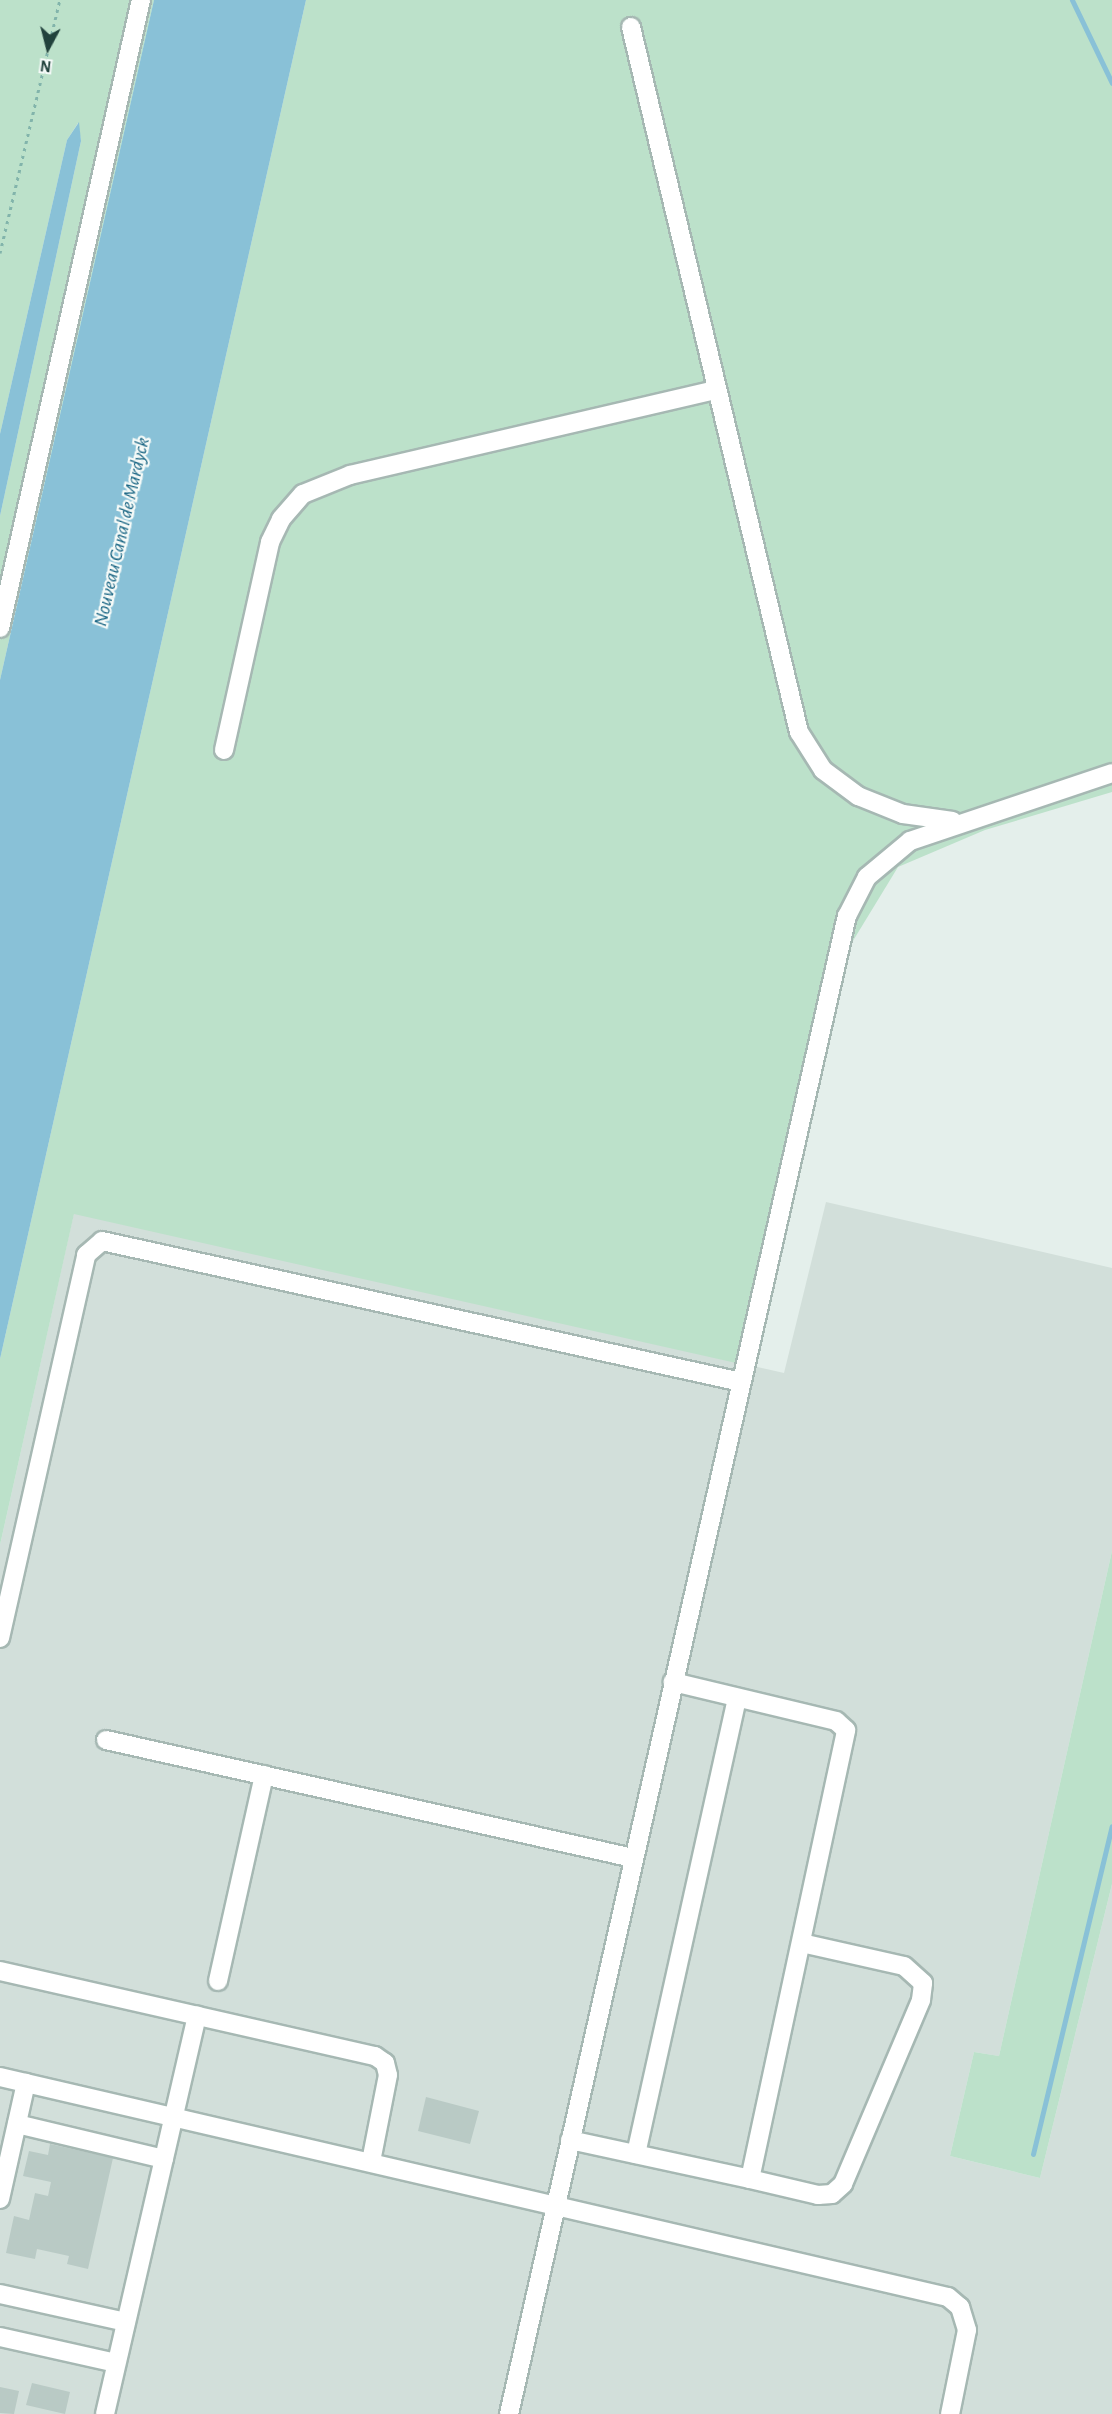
<!DOCTYPE html>
<style>
body{margin:0}
#map{position:relative;width:1112px;height:2414px;overflow:hidden;background:#e4efeb;font-family:"Alegreya Sans",sans-serif}
div>[style]{position:absolute}
.built>*{inset:0;background:#d2dfda}
.green>*{inset:0;background:#bce1ca}
.water>*{inset:0;background:#89c1d7}
.stream>*{height:5px;margin:-2.5px;padding:0 2.5px;transform-origin:2.5px;border-radius:2.5px;background:#89c1d7}
.building>*{inset:0;background:#b9cac5}
.path>*{height:3px;margin-top:-1.5px;transform-origin:0;background:repeating-linear-gradient(90deg,#82b4ab 0 3px,transparent 0 7.5px)}
.roads{filter:drop-shadow(2px 0 #a6b8b3) drop-shadow(-2px 0 #a6b8b3) drop-shadow(0 2px #a6b8b3) drop-shadow(0 -2px #a6b8b3)}
.minor>*{height:18px;margin:-9px;padding:0 9px;transform-origin:9px;border-radius:9px;background:#fff}
span{translate:-50% -50%;white-space:nowrap;text-align:center;line-height:1.15;-webkit-text-stroke:4.5px #f5faf8;paint-order:stroke}
.water-label{font-size:20px;color:#176483;font-style:italic}
.north{position:absolute;left:18px;top:18px;width:60px;height:60px;-webkit-text-stroke:4px #f5faf8;paint-order:stroke;rotate:187deg;font-size:16px;font-weight:700;line-height:24px;text-align:center;color:#22423d}
.north::after{content:'';display:block;margin:auto;width:21px;height:27px;background:#22423d;clip-path:polygon(50% 0,100% 100%,50% 72%,0 100%)}
</style>
<div id="map">
<div class="built">
<div style="clip-path:polygon(826px 1202px,1112px 1268px,1112px 1551px,999px 2056px,974px 2052px,950px 2156px,1040px 2178px,1112px 1884px,1112px 2414px,0 2414px,0 1545px,74px 1213px,784px 1373px)"></div>
</div>
<div class="green">
<div style="clip-path:polygon(0 0,154px 0,0 680px,0 516px,81px 141px,78px 123px,67px 140px,0 434px)"></div>
<div style="clip-path:polygon(306px 0,1112px 0,1112px 792px,985px 830px,898px 867px,848px 949px,754px 1367px,74px 1214px,0 1545px,0 1359px)"></div>
<div style="clip-path:polygon(1112px 1551px,1112px 1884px,1040px 2178px,950px 2156px,974px 2052px,999px 2056px)"></div>
</div>
<div class="water">
<div style="clip-path:polygon(154px 0,306px 0,0 1359px,0 680px)"></div>
<div style="clip-path:polygon(79px 122px,81px 141px,0 516px,0 434px,67px 140px)"></div>
</div>
<div class="stream">
<div style="left:1072px;top:0;width:92px;rotate:64.3deg"></div>
<div style="left:1033px;top:2154px;width:337px;rotate:-76.5deg"></div>
</div>
<div class="building">
<div style="clip-path:polygon(426px 2097px,479px 2111px,470px 2144px,418px 2131px)"></div>
<div style="clip-path:polygon(50px 2144px,113px 2158px,88px 2269px,67px 2264px,69px 2256px,37px 2249px,35px 2259px,6px 2253px,14px 2216px,29px 2220px,35px 2193px,48px 2196px,51px 2182px,23px 2176px,29px 2151px,48px 2155px)"></div>
<div style="clip-path:polygon(32px 2383px,70px 2392px,65px 2414px,26px 2405px)"></div>
<div style="clip-path:polygon(0 2387px,19px 2391px,14px 2414px,0 2413px)"></div>
</div>
<div class="path">
<div style="left:0;top:253px;width:260px;rotate:-76.7deg"></div>
</div>
<div class="roads">
<div class="minor">
<div style="left:631px;top:27px;width:725px;rotate:76.6deg"></div>
<div style="left:799px;top:732px;width:45px;rotate:57.7deg"></div>
<div style="left:823px;top:770px;width:44px;rotate:36.6deg"></div>
<div style="left:858px;top:796px;width:48px;rotate:21.8deg"></div>
<div style="left:903px;top:814px;width:50px;rotate:8deg"></div>
<div style="left:0;top:628px;width:644px;rotate:-77.35deg"></div>
<div style="left:224px;top:750px;width:213px;rotate:-77.5deg"></div>
<div style="left:270px;top:542px;width:25px;rotate:-64deg"></div>
<div style="left:281px;top:519px;width:33px;rotate:-49deg"></div>
<div style="left:303px;top:494px;width:51px;rotate:-22deg"></div>
<div style="left:350px;top:475px;width:376px;rotate:-13.1deg"></div>
<div style="left:0;top:1638px;width:393px;rotate:-77.3deg"></div>
<div style="left:86px;top:1255px;width:21px;rotate:-41deg"></div>
<div style="left:102px;top:1241px;width:654px;rotate:12.44deg"></div>
<div style="left:106px;top:1740px;width:540px;rotate:12.62deg"></div>
<div style="left:0;top:1971px;width:385px;rotate:12.8deg"></div>
<div style="left:375px;top:2056px;width:12px;rotate:35deg"></div>
<div style="left:385px;top:2063px;width:12px;rotate:76deg"></div>
<div style="left:388px;top:2075px;width:89px;rotate:101.1deg"></div>
<div style="left:218px;top:1981px;width:211px;rotate:-77.4deg"></div>
<div style="left:0;top:2077px;width:973px;rotate:13.07deg"></div>
<div style="left:948px;top:2297px;width:16px;rotate:40deg"></div>
<div style="left:960px;top:2307px;width:24px;rotate:73deg"></div>
<div style="left:967px;top:2330px;width:86px;rotate:101.4deg"></div>
<div style="left:17px;top:2124px;width:151px;rotate:13.4deg"></div>
<div style="left:570px;top:2140px;width:184px;rotate:12.2deg"></div>
<div style="left:750px;top:2179px;width:459px;rotate:-77.9deg"></div>
<div style="left:846px;top:1730px;width:13px;rotate:-138deg"></div>
<div style="left:836px;top:1721px;width:168px;rotate:-166.5deg"></div>
<div style="left:636px;top:2154px;width:467px;rotate:-77.5deg"></div>
<div style="left:750px;top:2179px;width:70px;rotate:13.2deg"></div>
<div style="left:818px;top:2195px;width:14px;rotate:-4deg"></div>
<div style="left:832px;top:2194px;width:15px;rotate:-42deg"></div>
<div style="left:843px;top:2184px;width:200px;rotate:-67deg"></div>
<div style="left:921px;top:2000px;width:17px;rotate:-83deg"></div>
<div style="left:923px;top:1983px;width:25px;rotate:-138deg"></div>
<div style="left:904px;top:1966px;width:105px;rotate:-167.3deg"></div>
<div style="left:0;top:2199px;width:119px;rotate:-77.4deg"></div>
<div style="left:0;top:2294px;width:129px;rotate:12.5deg"></div>
<div style="left:0;top:2337px;width:119px;rotate:12.6deg"></div>
<div style="left:105px;top:2414px;width:409px;rotate:-77deg"></div>
<div style="left:509px;top:2414px;width:1536px;rotate:-77.29deg"></div>
<div style="left:847px;top:916px;width:44px;rotate:-62.9deg"></div>
<div style="left:867px;top:877px;width:56px;rotate:-39.9deg"></div>
<div style="left:910px;top:841px;width:213px;rotate:-18.6deg"></div>
</div>
</div>
<div class="water-label">
<span style="left:122px;top:532px;rotate:-77deg">Nouveau Canal de Mardyck</span>
</div>
<div class="north">N</div>
</div>
